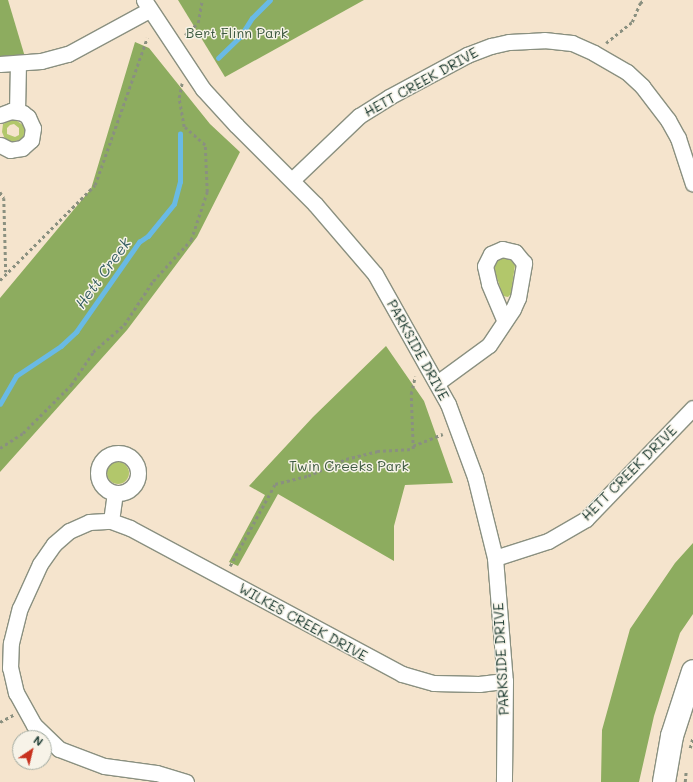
<!DOCTYPE html>
<style>
body{margin:0}
#map{position:relative;width:693px;height:782px;overflow:hidden;background:#f5e4cd;font-family:Mali,sans-serif}
div>[style]{position:absolute}
.green>*{inset:0;background:#b2c76b}
.round{border-radius:50%}
.forest>*{inset:0;background:#8dac5f}
.stream>*{height:4.5px;margin:-2.25px;padding:0 2.25px;transform-origin:2.25px;border-radius:2.25px;background:#69bae5}
.path>*{height:2.5px;margin-top:-1.25px;transform-origin:0;background:repeating-linear-gradient(90deg,#8a9080 0 3px,transparent 0 6px)}
.roads{filter:drop-shadow(1px 0 #8a9080) drop-shadow(-1px 0 #8a9080) drop-shadow(0 1px #8a9080) drop-shadow(0 -1px #8a9080)}
.street>*{height:15px;margin:-7.5px;padding:0 7.5px;transform-origin:7.5px;border-radius:7.5px;background:#fff}
.street>.ring{margin:-7.5px;padding:0;box-sizing:content-box;background:none;border:15px solid #fff;border-radius:50%}
.secondary>*{height:22px;margin:-11px;padding:0 11px;transform-origin:11px;border-radius:11px;background:#fff}
span{translate:-50% -50%;white-space:nowrap;text-align:center;line-height:1.15;-webkit-text-stroke:3px #f7f3e8;paint-order:stroke}
.park-label{font-size:14px;color:#3c593f}
.street-label{font-size:14px;color:#1f3d34}
.water-label{font-size:15px;color:#325c60;font-style:italic}
.north{position:absolute;left:12px;top:730px;width:40px;height:40px;box-sizing:border-box;background:#f7f3e8;border:1px solid #a1aaa0;border-radius:50%;rotate:35deg;font-size:11px;font-weight:700;line-height:16px;text-align:center;color:#1f3d34}
.north::after{content:'';display:block;margin:auto;width:14px;height:18px;background:#c8321e;clip-path:polygon(50% 0,100% 100%,50% 72%,0 100%)}
</style>
<div id="map">
<div class="green">
<div style="clip-path:polygon(evenodd,14px 119px,23px 125px,25px 132px,22px 139px,12px 142px,5px 139px,2px 132px,3px 124px,14px 119px,10px 125px,14px 124px,19px 128px,19px 135px,15px 137px,7px 134px,7px 128px,10px 125px)"></div>
<div style="clip-path:polygon(503px 258px,510px 259px,515px 265px,511px 294px,508px 297px,503px 296px,494px 269px,496px 261px)"></div>
<div class="round" style="left:107px;top:462px;width:22px;height:22px"></div>
</div>
<div class="forest">
<div style="clip-path:polygon(0 0,8px 0,25px 57px,0 58px)"></div>
<div style="clip-path:polygon(178px 0,364px 0,225px 77px)"></div>
<div style="clip-path:polygon(135px 42px,149px 48px,210px 124px,240px 152px,197px 237px,127px 330px,0 472px,0 298px,91px 189px)"></div>
<div style="clip-path:polygon(386px 346px,424px 401px,453px 483px,405px 485px,394px 526px,394px 561px,278px 494px,238px 566px,229px 562px,265px 495px,249px 486px,313px 417px)"></div>
<div style="clip-path:polygon(693px 543px,693px 614px,680px 633px,654px 716px,639px 782px,601px 782px,602px 730px,630px 629px,675px 563px)"></div>
</div>
<div class="stream">
<div style="left:218px;top:58px;width:30px;rotate:-44deg"></div>
<div style="left:240px;top:37px;width:22px;rotate:-58deg"></div>
<div style="left:252px;top:18px;width:25px;rotate:-45deg"></div>
<div style="left:0;top:404px;width:32px;rotate:-60deg"></div>
<div style="left:16px;top:376px;width:54px;rotate:-33.7deg"></div>
<div style="left:61px;top:346px;width:21px;rotate:-43deg"></div>
<div style="left:76px;top:332px;width:110px;rotate:-55deg"></div>
<div style="left:139px;top:242px;width:11px;rotate:-34deg"></div>
<div style="left:148px;top:236px;width:41px;rotate:-50.9deg"></div>
<div style="left:174px;top:204px;width:23px;rotate:-75deg"></div>
<div style="left:180px;top:182px;width:48px;rotate:-90deg"></div>
</div>
<div class="path">
<div style="left:185px;top:35px;width:18px;rotate:-43deg"></div>
<div style="left:198px;top:23px;width:23px;rotate:-80deg"></div>
<div style="left:606px;top:43px;width:33px;rotate:-39deg"></div>
<div style="left:632px;top:22px;width:21px;rotate:-67deg"></div>
<div style="left:640px;top:3px;width:5px;rotate:-37deg"></div>
<div style="left:0;top:192px;width:7px;rotate:56deg"></div>
<div style="left:4px;top:198px;width:74px;rotate:88.5deg"></div>
<div style="left:0;top:280px;width:134px;rotate:-45deg"></div>
<div style="left:95px;top:185px;width:156px;rotate:-70.5deg"></div>
<div style="left:413px;top:446px;width:32px;rotate:-22deg"></div>
<div style="left:0;top:448px;width:27px;rotate:-33deg"></div>
<div style="left:23px;top:433px;width:68px;rotate:-45deg"></div>
<div style="left:71px;top:385px;width:40px;rotate:-56deg"></div>
<div style="left:93px;top:352px;width:41px;rotate:-41.1deg"></div>
<div style="left:124px;top:325px;width:53px;rotate:-56.6deg"></div>
<div style="left:153px;top:281px;width:56px;rotate:-47.2deg"></div>
<div style="left:191px;top:240px;width:51px;rotate:-71.6deg"></div>
<div style="left:207px;top:192px;width:47px;rotate:-92.4deg"></div>
<div style="left:205px;top:145px;width:28px;rotate:-139deg"></div>
<div style="left:184px;top:127px;width:29px;rotate:-100deg"></div>
<div style="left:179px;top:98px;width:15px;rotate:-79deg"></div>
<div style="left:230px;top:566px;width:94px;rotate:-61.2deg"></div>
<div style="left:275px;top:484px;width:34px;rotate:-14deg"></div>
<div style="left:308px;top:476px;width:42px;rotate:-24.1deg"></div>
<div style="left:346px;top:459px;width:32px;rotate:-14deg"></div>
<div style="left:377px;top:451px;width:36px;rotate:-3deg"></div>
<div style="left:413px;top:449px;width:55px;rotate:-92.1deg"></div>
<div style="left:411px;top:394px;width:18px;rotate:-77deg"></div>
<div style="left:0;top:722px;width:15px;rotate:-28deg"></div>
<div style="left:690px;top:748px;width:11px;rotate:-75deg"></div>
<div style="left:685px;top:782px;width:11px;rotate:-85deg"></div>
</div>
<div class="roads">
<div class="street">
<div style="left:144px;top:0;width:107px;rotate:56.5deg"></div>
<div style="left:203px;top:89px;width:49px;rotate:47.5deg"></div>
<div style="left:236px;top:125px;width:112px;rotate:45deg"></div>
<div style="left:315px;top:204px;width:92px;rotate:49.4deg"></div>
<div style="left:375px;top:274px;width:149px;rotate:60.7deg"></div>
<div style="left:448px;top:404px;width:78px;rotate:69.7deg"></div>
<div style="left:475px;top:477px;width:83px;rotate:76.1deg"></div>
<div style="left:495px;top:558px;width:123px;rotate:85.4deg"></div>
<div style="left:505px;top:681px;width:101px;rotate:90.6deg"></div>
<div style="left:0;top:64px;width:41px;rotate:-4.2deg"></div>
<div style="left:41px;top:61px;width:28px;rotate:-15deg"></div>
<div style="left:68px;top:54px;width:92px;rotate:-28.5deg"></div>
<div style="left:17px;top:111px;width:47px;rotate:-88.8deg"></div>
<div style="left:0;top:115px;width:12px;rotate:-20deg"></div>
<div style="left:11px;top:111px;width:12px;rotate:9deg"></div>
<div style="left:23px;top:113px;width:6px;rotate:39deg"></div>
<div style="left:28px;top:117px;width:12px;rotate:66deg"></div>
<div style="left:33px;top:128px;width:12px;rotate:99deg"></div>
<div style="left:31px;top:140px;width:12px;rotate:138deg"></div>
<div style="left:22px;top:148px;width:12px;rotate:171deg"></div>
<div style="left:10px;top:150px;width:11px;rotate:-153deg"></div>
<div style="left:292px;top:180px;width:93px;rotate:-43.7deg"></div>
<div style="left:359px;top:116px;width:36px;rotate:-32deg"></div>
<div style="left:389px;top:97px;width:89px;rotate:-28.3deg"></div>
<div style="left:467px;top:55px;width:26px;rotate:-21deg"></div>
<div style="left:491px;top:46px;width:18px;rotate:-13deg"></div>
<div style="left:509px;top:42px;width:35px;rotate:-3deg"></div>
<div style="left:544px;top:40px;width:28px;rotate:6deg"></div>
<div style="left:572px;top:43px;width:24px;rotate:24deg"></div>
<div style="left:594px;top:53px;width:38px;rotate:30deg"></div>
<div style="left:627px;top:72px;width:21px;rotate:43deg"></div>
<div style="left:642px;top:86px;width:43px;rotate:52.6deg"></div>
<div style="left:668px;top:120px;width:21px;rotate:61deg"></div>
<div style="left:678px;top:138px;width:48px;rotate:71.9deg"></div>
<div style="left:437px;top:383px;width:64px;rotate:-36.2deg"></div>
<div style="left:489px;top:345px;width:43px;rotate:-56.3deg"></div>
<div style="left:513px;top:309px;width:12px;rotate:-66deg"></div>
<div style="left:518px;top:298px;width:36px;rotate:-80deg"></div>
<div style="left:524px;top:263px;width:14px;rotate:-129deg"></div>
<div style="left:515px;top:252px;width:13px;rotate:-167deg"></div>
<div style="left:502px;top:249px;width:12px;rotate:156deg"></div>
<div style="left:491px;top:254px;width:13px;rotate:117deg"></div>
<div style="left:485px;top:266px;width:18px;rotate:77deg"></div>
<div style="left:489px;top:284px;width:38px;rotate:67deg"></div>
<div class="ring" style="left:98px;top:453px;width:25px;height:25px"></div>
<div style="left:111px;top:521px;width:28px;rotate:-82deg"></div>
<div style="left:495px;top:558px;width:56px;rotate:-17.8deg"></div>
<div style="left:548px;top:541px;width:44px;rotate:-30.1deg"></div>
<div style="left:586px;top:519px;width:154px;rotate:-46.1deg"></div>
<div style="left:186px;top:782px;width:31px;rotate:-163deg"></div>
<div style="left:156px;top:773px;width:52px;rotate:-172.3deg"></div>
<div style="left:104px;top:766px;width:48px;rotate:-159.3deg"></div>
<div style="left:59px;top:749px;width:35px;rotate:-136deg"></div>
<div style="left:34px;top:725px;width:37px;rotate:-119deg"></div>
<div style="left:16px;top:693px;width:26px;rotate:-103deg"></div>
<div style="left:10px;top:668px;width:25px;rotate:-88deg"></div>
<div style="left:11px;top:643px;width:36px;rotate:-76deg"></div>
<div style="left:20px;top:608px;width:48px;rotate:-65.6deg"></div>
<div style="left:40px;top:564px;width:24px;rotate:-55deg"></div>
<div style="left:54px;top:544px;width:20px;rotate:-41deg"></div>
<div style="left:69px;top:531px;width:22px;rotate:-24deg"></div>
<div style="left:89px;top:522px;width:22px;rotate:-3deg"></div>
<div style="left:111px;top:521px;width:20px;rotate:20deg"></div>
<div style="left:130px;top:528px;width:309px;rotate:28.2deg"></div>
<div style="left:402px;top:674px;width:33px;rotate:16deg"></div>
<div style="left:434px;top:683px;width:45px;rotate:1.3deg"></div>
<div style="left:479px;top:684px;width:26px;rotate:-7deg"></div>
</div>
<div class="secondary">
<div style="left:664px;top:782px;width:47px;rotate:-80.1deg"></div>
<div style="left:672px;top:736px;width:68px;rotate:-72.1deg"></div>
</div>
</div>
<div class="park-label">
<span style="left:237px;top:33px">Bert Flinn Park</span>
<span style="left:349px;top:466px">Twin Creeks Park</span>
</div>
<div class="street-label">
<span style="left:421px;top:82px;rotate:-29deg">HETT CREEK DRIVE</span>
<span style="left:418px;top:350px;rotate:61deg">PARKSIDE DRIVE</span>
<span style="left:629px;top:473px;rotate:-45deg">HETT CREEK DRIVE</span>
<span style="left:303px;top:622px;rotate:29deg">WILKES CREEK DRIVE</span>
<span style="left:501px;top:659px;rotate:-93deg">PARKSIDE DRIVE</span>
</div>
<div class="water-label">
<span style="left:103px;top:273px;rotate:-54deg">Hett Creek</span>
</div>
<div class="north">N</div>
</div>
